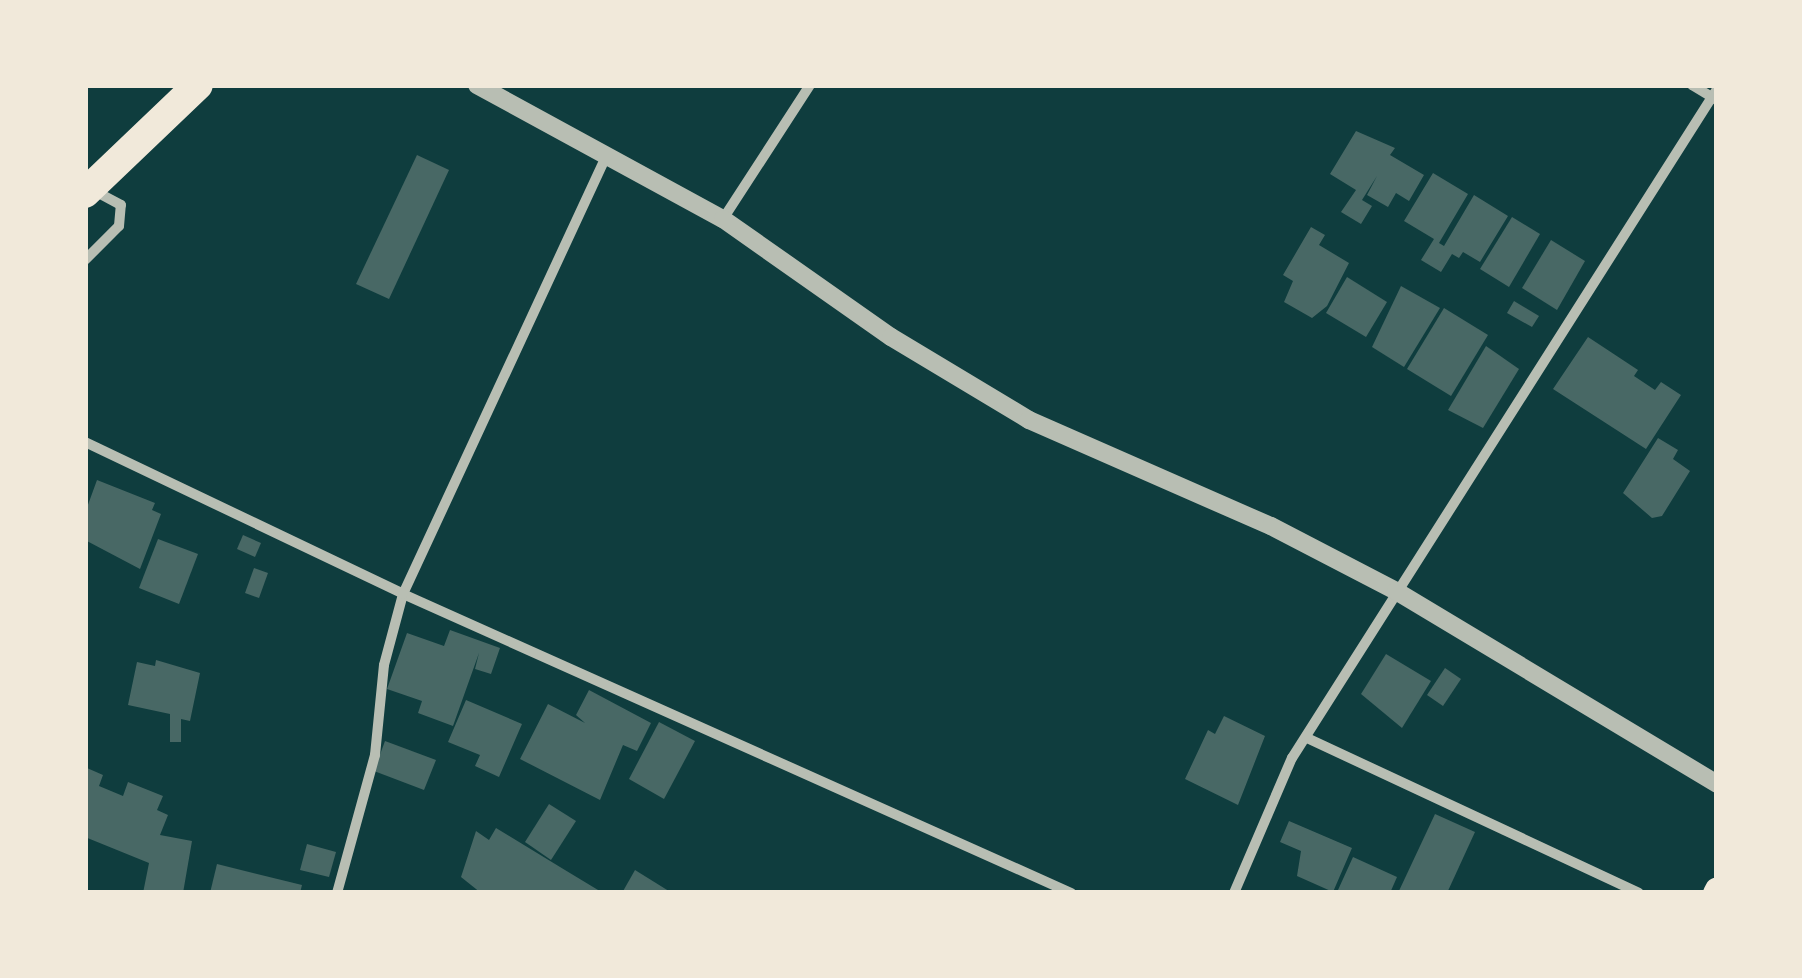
<!DOCTYPE html>
<style>
body{margin:0}
#map{position:relative;width:1802px;height:978px;overflow:hidden;background:#0f3d3e;font-family:"Zilla Slab",serif}
div>[style]{position:absolute}
.building>*{inset:0;background:#486865}
.minor>*{height:10px;margin:-5px;padding:0 5px;transform-origin:5px;border-radius:5px;background:#b8beb3}
.tertiary>*{height:18px;margin:-9px;padding:0 9px;transform-origin:9px;border-radius:9px;background:#b8beb3}
.primary>*{height:25px;margin:-12.5px;padding:0 12.5px;transform-origin:12.5px;border-radius:12.5px;background:#f1e9da}
.motorway>*{height:30px;margin:-15px;padding:0 15px;transform-origin:15px;border-radius:15px;background:#f1e9da}
span{translate:-50% -50%;white-space:nowrap;text-align:center;line-height:1.15;-webkit-text-stroke:8px #f1e9da;paint-order:stroke}
.frame{position:absolute;inset:0;border:88px solid #f1e9da;pointer-events:none}
</style>
<div id="map">
<div class="building">
<div style="clip-path:polygon(1356px 131px,1395px 148px,1390px 155px,1424px 175px,1409px 201px,1396px 193px,1388px 207px,1367px 195px,1377px 176px,1362px 200px,1372px 206px,1361px 224px,1341px 212px,1356px 190px,1330px 174px)"></div>
<div style="clip-path:polygon(417px 155px,449px 170px,389px 299px,356px 284px)"></div>
<div style="clip-path:polygon(1433px 173px,1468px 194px,1439px 243px,1444px 246px,1474px 195px,1508px 216px,1480px 262px,1463px 252px,1459px 258px,1452px 254px,1441px 272px,1421px 260px,1434px 239px,1404px 221px)"></div>
<div style="clip-path:polygon(1512px 217px,1540px 234px,1509px 287px,1480px 269px)"></div>
<div style="clip-path:polygon(1311px 227px,1325px 235px,1319px 245px,1349px 263px,1327px 306px,1312px 318px,1284px 302px,1293px 281px,1283px 275px)"></div>
<div style="clip-path:polygon(1551px 240px,1585px 261px,1557px 310px,1522px 288px)"></div>
<div style="clip-path:polygon(1347px 277px,1387px 302px,1366px 337px,1326px 313px)"></div>
<div style="clip-path:polygon(1401px 286px,1440px 308px,1404px 367px,1372px 347px)"></div>
<div style="clip-path:polygon(1514px 301px,1539px 316px,1532px 327px,1507px 313px)"></div>
<div style="clip-path:polygon(1444px 308px,1488px 335px,1451px 396px,1407px 369px)"></div>
<div style="clip-path:polygon(1588px 337px,1638px 370px,1634px 376px,1655px 390px,1661px 382px,1681px 395px,1646px 449px,1553px 389px)"></div>
<div style="clip-path:polygon(1486px 346px,1519px 369px,1483px 428px,1448px 410px)"></div>
<div style="clip-path:polygon(1658px 438px,1678px 450px,1673px 459px,1690px 471px,1662px 516px,1652px 518px,1623px 493px)"></div>
<div style="clip-path:polygon(97px 480px,155px 503px,152px 510px,161px 514px,140px 569px,85px 540px,85px 513px)"></div>
<div style="clip-path:polygon(243px 535px,261px 543px,255px 557px,237px 549px)"></div>
<div style="clip-path:polygon(158px 539px,198px 554px,179px 604px,139px 588px)"></div>
<div style="clip-path:polygon(254px 568px,268px 573px,259px 598px,245px 593px)"></div>
<div style="clip-path:polygon(450px 630px,500px 648px,491px 674px,475px 669px,479px 653px,453px 726px,418px 713px,422px 701px,387px 689px,407px 633px,444px 646px)"></div>
<div style="clip-path:polygon(1386px 654px,1431px 681px,1402px 728px,1361px 694px)"></div>
<div style="clip-path:polygon(156px 660px,200px 673px,190px 721px,181px 719px,181px 742px,170px 742px,170px 714px,128px 705px,137px 662px,155px 666px)"></div>
<div style="clip-path:polygon(1445px 668px,1461px 679px,1443px 706px,1427px 695px)"></div>
<div style="clip-path:polygon(589px 690px,651px 723px,637px 751px,623px 745px,600px 800px,520px 759px,548px 704px,585px 723px,576px 715px)"></div>
<div style="clip-path:polygon(466px 700px,522px 724px,499px 777px,475px 766px,480px 755px,448px 742px)"></div>
<div style="clip-path:polygon(1224px 716px,1265px 736px,1238px 805px,1185px 779px,1208px 730px,1215px 734px)"></div>
<div style="clip-path:polygon(659px 722px,695px 741px,664px 799px,629px 779px)"></div>
<div style="clip-path:polygon(385px 741px,436px 760px,424px 790px,374px 771px)"></div>
<div style="clip-path:polygon(87px 768px,103px 775px,99px 786px,123px 796px,128px 782px,163px 796px,157px 810px,168px 815px,160px 835px,192px 841px,183px 893px,143px 893px,149px 863px,85px 837px)"></div>
<div style="clip-path:polygon(549px 804px,576px 821px,551px 860px,525px 842px)"></div>
<div style="clip-path:polygon(1435px 814px,1475px 832px,1447px 893px,1398px 893px)"></div>
<div style="clip-path:polygon(1289px 821px,1352px 848px,1333px 892px,1297px 876px,1301px 851px,1280px 842px)"></div>
<div style="clip-path:polygon(496px 828px,560px 867px,603px 893px,481px 893px,461px 877px,476px 831px,489px 840px)"></div>
<div style="clip-path:polygon(307px 844px,336px 852px,329px 877px,300px 870px)"></div>
<div style="clip-path:polygon(1353px 857px,1397px 877px,1390px 893px,1338px 890px)"></div>
<div style="clip-path:polygon(217px 864px,302px 885px,300px 893px,210px 893px)"></div>
<div style="clip-path:polygon(635px 870px,672px 893px,622px 893px)"></div>
</div>
<div class="minor">
<div style="left:1692px;top:85px;width:29px;rotate:31deg"></div>
<div style="left:723px;top:219px;width:160px;rotate:-57deg"></div>
<div style="left:85px;top:260px;width:48px;rotate:-45deg"></div>
<div style="left:119px;top:226px;width:21px;rotate:-85deg"></div>
<div style="left:121px;top:205px;width:30px;rotate:-152deg"></div>
<div style="left:85px;top:442px;width:352px;rotate:25.5deg"></div>
<div style="left:403px;top:594px;width:732px;rotate:24.11deg"></div>
<div style="left:1307px;top:738px;width:366px;rotate:25deg"></div>
<div style="left:337px;top:893px;width:143px;rotate:-74.6deg"></div>
<div style="left:375px;top:755px;width:90px;rotate:-84.3deg"></div>
<div style="left:384px;top:665px;width:73px;rotate:-75deg"></div>
<div style="left:403px;top:594px;width:486px;rotate:-65.1deg"></div>
<div style="left:1234px;top:893px;width:147px;rotate:-66.8deg"></div>
<div style="left:1292px;top:758px;width:793px;rotate:-57.57deg"></div>
</div>
<div class="tertiary">
<div style="left:477px;top:85px;width:280px;rotate:28.6deg"></div>
<div style="left:723px;top:219px;width:205px;rotate:35.1deg"></div>
<div style="left:891px;top:337px;width:161px;rotate:31deg"></div>
<div style="left:1029px;top:420px;width:264px;rotate:23.7deg"></div>
<div style="left:1271px;top:526px;width:141px;rotate:27.5deg"></div>
<div style="left:1396px;top:591px;width:375px;rotate:31deg"></div>
</div>
<div class="primary">
<div style="left:1715px;top:893px;width:4px;rotate:-63deg"></div>
</div>
<div class="motorway">
<div style="left:85px;top:193px;width:156px;rotate:-43.7deg"></div>
</div>
<div class="frame"></div>
</div>
